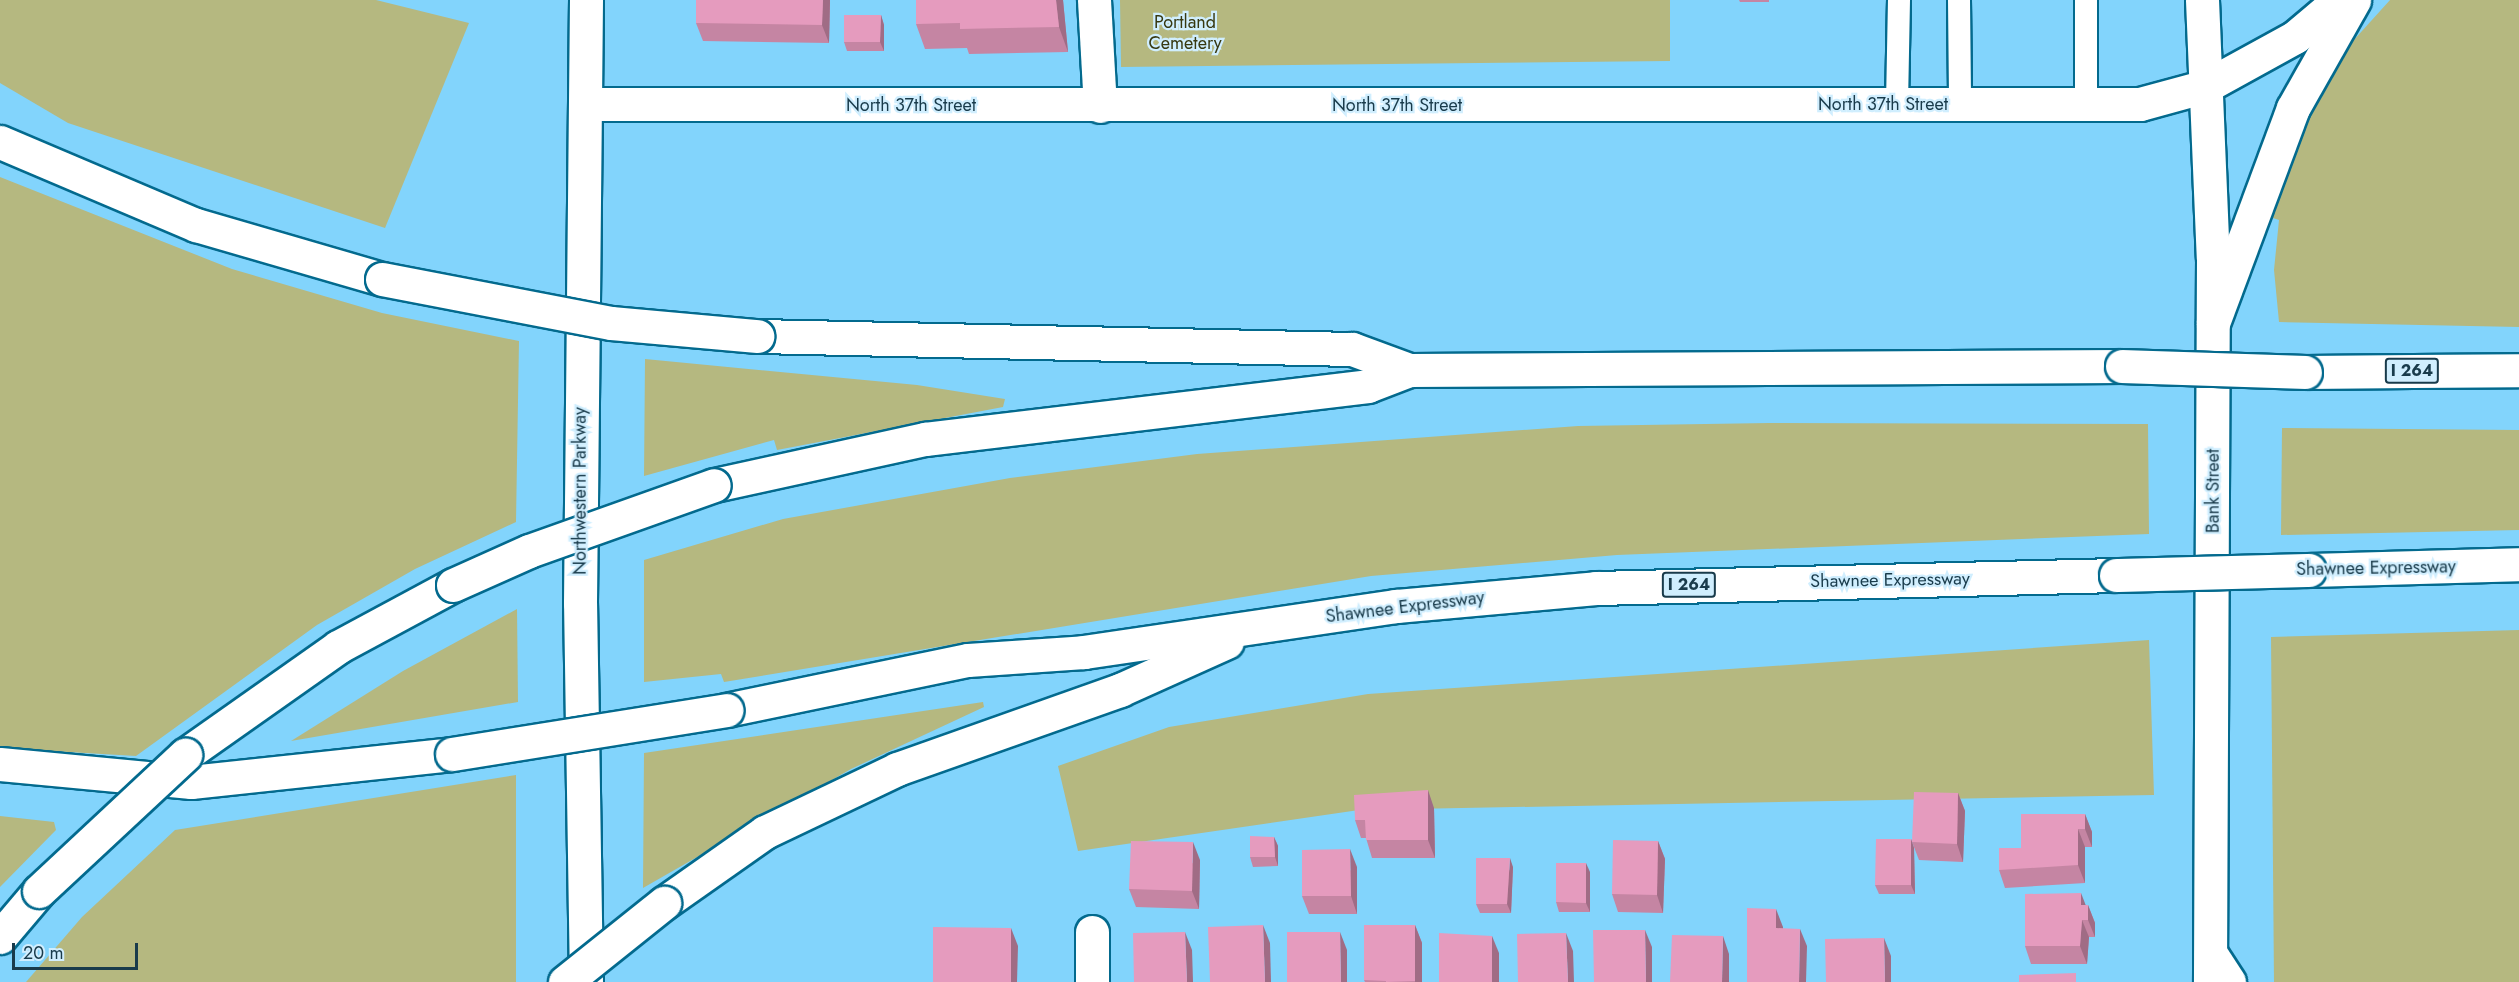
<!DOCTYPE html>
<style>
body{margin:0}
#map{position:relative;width:2519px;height:982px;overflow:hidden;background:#82d4fc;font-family:Jost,sans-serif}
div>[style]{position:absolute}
.green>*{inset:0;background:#b5b880}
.roads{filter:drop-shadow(2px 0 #036a8e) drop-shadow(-2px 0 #036a8e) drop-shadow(0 2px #036a8e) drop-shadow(0 -2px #036a8e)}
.lane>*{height:22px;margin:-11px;padding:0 11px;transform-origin:11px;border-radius:11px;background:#fff}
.street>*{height:33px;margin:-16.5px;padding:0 16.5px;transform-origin:16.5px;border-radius:16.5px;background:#fff}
.secondary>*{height:33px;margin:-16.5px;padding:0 16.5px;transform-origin:16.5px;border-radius:16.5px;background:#fff}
.highway>*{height:33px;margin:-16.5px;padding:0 16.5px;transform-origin:16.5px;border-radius:16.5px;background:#fff}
.bridges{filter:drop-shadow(2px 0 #036a8e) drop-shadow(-2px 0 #036a8e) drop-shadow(0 2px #036a8e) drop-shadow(0 -2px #036a8e)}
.highway-bridge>*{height:33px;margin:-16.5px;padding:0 16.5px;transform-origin:16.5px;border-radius:16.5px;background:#fff}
.wall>*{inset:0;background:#c585a3}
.shaded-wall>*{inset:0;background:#a06c85}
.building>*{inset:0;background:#e59bbe}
span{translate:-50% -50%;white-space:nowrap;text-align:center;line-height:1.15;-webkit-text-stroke:4.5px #d0eefe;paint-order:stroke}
.shield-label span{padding:2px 4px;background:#d0eefe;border:2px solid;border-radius:4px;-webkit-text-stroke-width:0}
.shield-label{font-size:16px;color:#193b4b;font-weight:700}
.park-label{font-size:18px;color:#373810}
.street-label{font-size:18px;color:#193b4b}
.scale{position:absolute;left:12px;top:943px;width:126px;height:27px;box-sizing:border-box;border:3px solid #193b4b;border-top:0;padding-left:8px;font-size:18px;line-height:21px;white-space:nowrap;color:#193b4b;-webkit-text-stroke:4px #d0eefe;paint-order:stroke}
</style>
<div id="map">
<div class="green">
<div style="clip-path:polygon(0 0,376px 0,469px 23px,385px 228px,68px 123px,0 83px)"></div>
<div style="clip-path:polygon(1120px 0,1670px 0,1670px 61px,1121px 67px)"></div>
<div style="clip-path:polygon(2390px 0,2519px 0,2519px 327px,2279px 322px,2274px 270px,2279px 220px,2270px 217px,2296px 134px,2343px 52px)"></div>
<div style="clip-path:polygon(0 177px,232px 269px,382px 313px,519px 341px,516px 522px,415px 569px,317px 625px,136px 756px,0 748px)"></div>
<div style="clip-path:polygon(645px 359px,917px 385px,1005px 399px,1003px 407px,777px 450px,774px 440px,644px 476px)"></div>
<div style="clip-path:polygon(1769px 423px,2148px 424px,2149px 534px,1617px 555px,1371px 576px,724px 682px,721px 674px,644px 682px,644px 560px,783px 519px,1010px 478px,1197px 454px,1578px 426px)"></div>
<div style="clip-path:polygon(2282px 428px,2519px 430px,2519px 530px,2281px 535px)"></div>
<div style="clip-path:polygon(517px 609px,518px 702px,291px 741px,403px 671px)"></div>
<div style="clip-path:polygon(2519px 630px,2519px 982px,2274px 982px,2271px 637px)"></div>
<div style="clip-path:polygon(2149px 640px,2154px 795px,1359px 810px,1078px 851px,1058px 766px,1169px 727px,1368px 694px)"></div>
<div style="clip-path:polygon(983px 702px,984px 707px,851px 769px,643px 888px,644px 753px)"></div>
<div style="clip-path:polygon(516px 775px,516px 982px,26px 982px,82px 917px,175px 830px)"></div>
<div style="clip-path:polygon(0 816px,54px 822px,56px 830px,0 887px)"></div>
</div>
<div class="roads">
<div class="lane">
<div style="left:1959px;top:0;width:104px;rotate:89.4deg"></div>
<div style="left:1897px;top:104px;width:104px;rotate:-88.9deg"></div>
<div style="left:2086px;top:104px;width:104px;rotate:-90deg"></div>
</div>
<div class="street">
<div style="left:1094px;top:0;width:106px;rotate:86.8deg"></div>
<div style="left:1092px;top:932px;width:50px;rotate:90deg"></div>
</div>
<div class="secondary">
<div style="left:2202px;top:0;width:258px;rotate:87.6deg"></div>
<div style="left:2213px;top:258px;width:724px;rotate:90.24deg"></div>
<div style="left:586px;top:104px;width:1554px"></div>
<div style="left:2140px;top:104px;width:68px;rotate:-15.3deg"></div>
<div style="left:586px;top:982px;width:379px;rotate:-90.9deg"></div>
<div style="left:580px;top:603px;width:603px;rotate:-89.43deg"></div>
</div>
<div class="highway">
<div style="left:2206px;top:86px;width:102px;rotate:-28.8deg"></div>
<div style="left:2295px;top:37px;width:57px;rotate:-40.1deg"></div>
<div style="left:0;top:142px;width:213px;rotate:23deg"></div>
<div style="left:196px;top:225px;width:194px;rotate:16.2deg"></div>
<div style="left:2213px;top:323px;width:229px;rotate:-69.6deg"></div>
<div style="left:2293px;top:108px;width:124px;rotate:-60.5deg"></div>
<div style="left:757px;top:336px;width:595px;rotate:1.25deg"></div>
<div style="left:1352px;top:349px;width:61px;rotate:20.2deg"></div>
<div style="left:1409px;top:370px;width:713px;rotate:-0.32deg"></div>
<div style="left:2305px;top:372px;width:214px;rotate:-0.5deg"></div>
<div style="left:714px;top:485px;width:216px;rotate:-12.3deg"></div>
<div style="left:925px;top:439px;width:446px;rotate:-6.8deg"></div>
<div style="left:1368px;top:386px;width:44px;rotate:-21.3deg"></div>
<div style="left:2309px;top:570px;width:210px;rotate:-1.6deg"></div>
<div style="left:726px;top:710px;width:247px;rotate:-11.7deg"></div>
<div style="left:968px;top:660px;width:116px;rotate:-3.9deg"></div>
<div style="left:1084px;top:652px;width:315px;rotate:-8.4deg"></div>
<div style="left:1396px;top:606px;width:201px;rotate:-5.1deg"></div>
<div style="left:1596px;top:588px;width:520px;rotate:-1.43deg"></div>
<div style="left:185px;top:755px;width:187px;rotate:-35.2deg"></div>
<div style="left:338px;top:647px;width:131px;rotate:-28.3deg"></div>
<div style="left:0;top:764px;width:192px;rotate:5.4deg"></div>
<div style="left:191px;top:782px;width:262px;rotate:-6.1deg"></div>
<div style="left:664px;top:903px;width:123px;rotate:-35.1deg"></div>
<div style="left:765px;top:832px;width:146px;rotate:-25.5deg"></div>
<div style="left:897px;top:769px;width:237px;rotate:-19.5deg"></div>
<div style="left:1120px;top:690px;width:117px;rotate:-24.2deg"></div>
<div style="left:0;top:937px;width:60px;rotate:-49.7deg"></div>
<div style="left:2211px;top:954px;width:33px;rotate:57deg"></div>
</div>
</div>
<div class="bridges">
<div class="highway-bridge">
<div style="left:382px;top:279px;width:233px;rotate:10.9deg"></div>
<div style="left:611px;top:323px;width:147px;rotate:5.1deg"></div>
<div style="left:2122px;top:366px;width:183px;rotate:1.9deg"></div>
<div style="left:2116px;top:575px;width:193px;rotate:-1.5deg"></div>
<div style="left:453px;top:585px;width:83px;rotate:-24.1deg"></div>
<div style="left:529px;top:551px;width:196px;rotate:-19.6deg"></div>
<div style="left:452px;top:754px;width:278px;rotate:-9.1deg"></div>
<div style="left:39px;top:891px;width:200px;rotate:-43deg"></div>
<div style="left:565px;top:982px;width:127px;rotate:-38.6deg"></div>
</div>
</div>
<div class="wall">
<div style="clip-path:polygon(830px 0,829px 43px,703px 41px,696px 23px)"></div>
<div style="clip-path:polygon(1063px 0,1068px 52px,969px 54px,967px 48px,925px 49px,916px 24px)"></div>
<div style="clip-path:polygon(1739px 0,1769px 0,1769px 2px,1740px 2px)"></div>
<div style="clip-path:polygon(881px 15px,884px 25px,884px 51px,847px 51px,844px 42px)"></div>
<div style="clip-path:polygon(1958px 793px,1965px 811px,1963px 862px,1919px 860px,1912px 842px)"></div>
<div style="clip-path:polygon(1434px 808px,1435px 858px,1372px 858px,1366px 838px,1361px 838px,1355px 820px)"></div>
<div style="clip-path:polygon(2085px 814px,2092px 832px,2092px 847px,2085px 847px,2085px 883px,2005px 888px,1999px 870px,2021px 848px)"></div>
<div style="clip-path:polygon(1274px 837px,1278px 846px,1278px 866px,1253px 867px,1250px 857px)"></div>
<div style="clip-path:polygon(1911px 839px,1914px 848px,1915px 894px,1879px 894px,1875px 885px)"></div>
<div style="clip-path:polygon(1658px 841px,1665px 859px,1663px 913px,1618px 912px,1612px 894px)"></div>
<div style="clip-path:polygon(1200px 860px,1199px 909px,1136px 907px,1129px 889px)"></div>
<div style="clip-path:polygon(1357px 867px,1357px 914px,1309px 914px,1302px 896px)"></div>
<div style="clip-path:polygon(1513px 867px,1511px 913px,1480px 913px,1476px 904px)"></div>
<div style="clip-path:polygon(1590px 872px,1590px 912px,1559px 912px,1556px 902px)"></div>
<div style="clip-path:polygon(2086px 905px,2088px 905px,2095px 923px,2095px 937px,2089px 937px,2087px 964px,2031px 964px,2025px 946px)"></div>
<div style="clip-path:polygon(1415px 925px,1422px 943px,1422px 982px,1365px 982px,1364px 980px)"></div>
</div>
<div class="shaded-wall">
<div style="clip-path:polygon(823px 0,830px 0,829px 43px,822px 25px)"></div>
<div style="clip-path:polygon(1056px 0,1063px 0,1068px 52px,1059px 27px)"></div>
<div style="clip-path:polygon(881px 15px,884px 25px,884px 51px,880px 42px)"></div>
<div style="clip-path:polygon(1428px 790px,1434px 808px,1435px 858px,1428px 840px)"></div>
<div style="clip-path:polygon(1958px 793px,1965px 811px,1963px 862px,1957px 844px)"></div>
<div style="clip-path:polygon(2085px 814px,2092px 832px,2092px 847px,2085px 829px)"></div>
<div style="clip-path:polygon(2078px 829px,2085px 847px,2085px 883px,2078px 865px)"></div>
<div style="clip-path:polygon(1274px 837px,1278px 846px,1278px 866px,1275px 857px)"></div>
<div style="clip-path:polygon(1911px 839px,1914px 848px,1915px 894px,1911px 885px)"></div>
<div style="clip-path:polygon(1658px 841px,1665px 859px,1663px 913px,1657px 895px)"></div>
<div style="clip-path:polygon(1193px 842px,1200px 860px,1199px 909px,1192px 891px)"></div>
<div style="clip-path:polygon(1350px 849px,1357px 867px,1357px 914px,1351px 896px)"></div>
<div style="clip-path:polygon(1510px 858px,1513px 867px,1511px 913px,1507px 904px)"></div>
<div style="clip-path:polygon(1586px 863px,1590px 872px,1590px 912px,1586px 903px)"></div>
<div style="clip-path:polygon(2081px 893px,2088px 911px,2081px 905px)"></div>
<div style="clip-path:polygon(2088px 905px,2095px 923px,2095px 937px,2088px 920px)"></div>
<div style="clip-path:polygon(1776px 909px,1783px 927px,1783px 946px,1776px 928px)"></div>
<div style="clip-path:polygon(2082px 920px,2089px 937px,2087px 964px,2080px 946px)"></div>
<div style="clip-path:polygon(1263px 925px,1270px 943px,1271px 982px,1265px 982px)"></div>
<div style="clip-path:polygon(1415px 925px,1422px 943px,1422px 982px,1415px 982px)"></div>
<div style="clip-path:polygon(1011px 928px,1018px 946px,1017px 982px,1011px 982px)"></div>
<div style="clip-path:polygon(1800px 929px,1807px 946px,1806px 982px,1799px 982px)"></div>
<div style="clip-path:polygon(1645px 930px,1652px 947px,1652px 982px,1646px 982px)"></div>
<div style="clip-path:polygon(1185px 932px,1192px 950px,1193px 982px,1187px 982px)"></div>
<div style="clip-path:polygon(1340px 932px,1347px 950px,1347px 982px,1341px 982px)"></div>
<div style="clip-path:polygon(1566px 933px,1573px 951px,1574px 982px,1568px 982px)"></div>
<div style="clip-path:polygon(1492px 936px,1499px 953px,1499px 982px,1492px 982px)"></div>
<div style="clip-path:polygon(1723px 936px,1729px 954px,1729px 982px,1722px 982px)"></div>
<div style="clip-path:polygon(1884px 938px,1891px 956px,1891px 982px,1885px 982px)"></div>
</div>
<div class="building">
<div style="clip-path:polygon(696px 0,823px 0,822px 25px,696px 23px)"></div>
<div style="clip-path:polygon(916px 0,1056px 0,1059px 27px,960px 29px,960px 23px,916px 24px)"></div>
<div style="clip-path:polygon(844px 15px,881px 15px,880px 42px,844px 42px)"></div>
<div style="clip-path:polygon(1428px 790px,1428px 840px,1366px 840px,1365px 820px,1355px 820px,1354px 795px)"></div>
<div style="clip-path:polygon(1914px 792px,1958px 793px,1957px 844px,1912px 842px)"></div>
<div style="clip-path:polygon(2021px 814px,2085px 814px,2085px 829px,2078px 829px,2078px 865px,1999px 870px,1999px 848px,2021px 848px)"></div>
<div style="clip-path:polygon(1250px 836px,1274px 837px,1275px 857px,1250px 857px)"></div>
<div style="clip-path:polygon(1876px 839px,1911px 839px,1911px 885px,1875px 885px)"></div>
<div style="clip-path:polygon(1613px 840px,1658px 841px,1657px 895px,1612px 894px)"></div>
<div style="clip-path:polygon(1131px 841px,1193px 842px,1192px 891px,1129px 889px)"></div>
<div style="clip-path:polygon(1350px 849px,1351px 896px,1302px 896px,1302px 850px)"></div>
<div style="clip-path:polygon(1476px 858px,1510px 858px,1507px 904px,1476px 904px)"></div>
<div style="clip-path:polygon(1556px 863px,1586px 863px,1586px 903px,1556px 902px)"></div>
<div style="clip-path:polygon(2081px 893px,2081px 905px,2088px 905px,2088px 920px,2082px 920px,2080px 946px,2025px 946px,2025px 894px)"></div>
<div style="clip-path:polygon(1747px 908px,1776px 909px,1776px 928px,1800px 929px,1799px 982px,1747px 982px)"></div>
<div style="clip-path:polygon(1263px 925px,1265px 982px,1210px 982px,1208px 927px)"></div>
<div style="clip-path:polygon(1364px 925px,1415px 925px,1415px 981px,1386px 982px,1386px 981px,1364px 980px)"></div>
<div style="clip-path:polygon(933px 927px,1011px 928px,1011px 982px,933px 982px)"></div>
<div style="clip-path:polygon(1593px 930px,1645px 930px,1646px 982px,1594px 982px)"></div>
<div style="clip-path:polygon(1185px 932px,1187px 982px,1134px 982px,1133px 933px)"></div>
<div style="clip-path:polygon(1287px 932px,1340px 932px,1341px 982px,1287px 982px)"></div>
<div style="clip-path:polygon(1439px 933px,1492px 936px,1492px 982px,1439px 982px)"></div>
<div style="clip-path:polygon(1566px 933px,1568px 982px,1518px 982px,1517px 934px)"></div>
<div style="clip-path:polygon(1672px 935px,1723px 936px,1722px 982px,1670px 982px)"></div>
<div style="clip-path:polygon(1884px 938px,1885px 982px,1826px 982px,1825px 939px)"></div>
<div style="clip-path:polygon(2076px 973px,2076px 982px,2019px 982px,2019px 975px)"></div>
</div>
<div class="shield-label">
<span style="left:2412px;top:371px">I 264</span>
<span style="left:1689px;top:585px">I 264</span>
</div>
<div class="park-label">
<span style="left:1185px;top:33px">Portland<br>Cemetery</span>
</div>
<div class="street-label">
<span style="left:1883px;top:104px">North 37th Street</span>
<span style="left:911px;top:105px">North 37th Street</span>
<span style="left:1397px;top:105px">North 37th Street</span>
<span style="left:580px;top:491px;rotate:-90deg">Northwestern Parkway</span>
<span style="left:2213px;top:491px;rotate:-90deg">Bank Street</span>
<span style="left:2376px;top:568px;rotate:-1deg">Shawnee Expressway</span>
<span style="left:1890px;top:580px;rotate:-1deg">Shawnee Expressway</span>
<span style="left:1405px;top:607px;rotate:-7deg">Shawnee Expressway</span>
</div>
<div class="scale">20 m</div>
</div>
